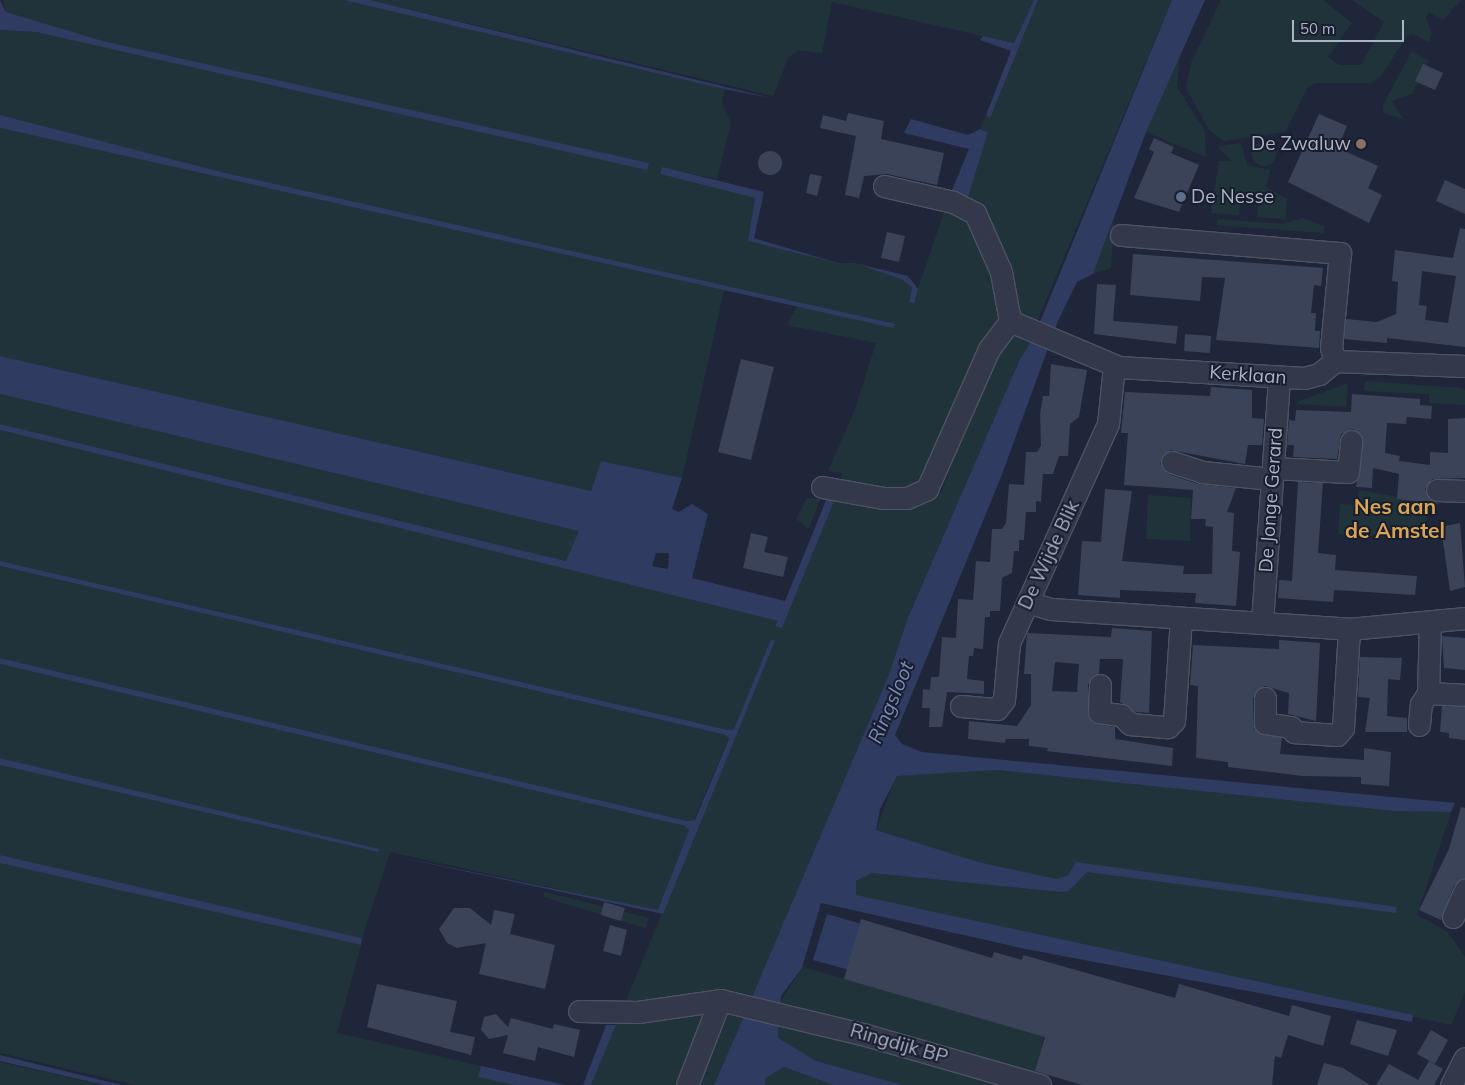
<!DOCTYPE html>
<style>
body{margin:0}
#map{position:relative;width:1465px;height:1085px;overflow:hidden;background:#1f2639;font-family:Mulish,sans-serif}
div>[style]{position:absolute}
.green>*{inset:0;background:#21333a}
.round{border-radius:50%}
.water>*{inset:0;background:#2f3b60}
.building>*{inset:0;background:#3b4359}
.roads{filter:drop-shadow(1px 0 #4d5364) drop-shadow(-1px 0 #4d5364) drop-shadow(0 1px #4d5364) drop-shadow(0 -1px #4d5364)}
.minor>*{height:21px;margin:-10.5px;padding:0 10.5px;transform-origin:10.5px;border-radius:10.5px;background:#33384a}
.dots>*{width:14px;height:14px;translate:-50% -50%;box-sizing:border-box;border:2px solid #181e2e;border-radius:50%}
span{translate:-50% -50%;white-space:nowrap;text-align:center;line-height:1.15;-webkit-text-stroke:4px #181e2e;paint-order:stroke}
.poi-label{font-size:19px;color:#adb3c6}
.right{translate:-100% -50%;text-align:right}
.left{translate:0 -50%;text-align:left}
.street-label{font-size:19px;color:#adb3c6}
.water-label{font-size:20px;color:#7a8ab5;font-style:italic}
.quarter-label{font-size:21px;color:#daa555;font-weight:700}
.scale{position:absolute;left:1292px;top:20px;width:112px;height:22px;box-sizing:border-box;border:2px solid #adb3c6;border-top:0;padding-left:6px;font-size:15px;line-height:18px;white-space:nowrap;color:#adb3c6;-webkit-text-stroke:4px #181e2e;paint-order:stroke}
</style>
<div id="map">
<div class="green">
<div style="clip-path:polygon(3px 0,343px 0,724px 89px,722px 103px,731px 123px,717px 179px,662px 168px,660px 174px,755px 198px,748px 241px,840px 263px,855px 263px,903px 280px,912px 288px,909px 302px,913px 303px,950px 195px,988px 132px,980px 129px,986px 115px,990px 117px,1038px 0,1172px 0,1037px 322px,1021px 317px,1013px 305px,991px 327px,980px 343px,928px 478px,896px 495px,839px 485px,843px 473px,828px 471px,854px 412px,876px 343px,787px 325px,797px 306px,894px 328px,226px 173px,0 115px,0 30px,36px 32px,568px 152px,648px 163px,103px 41px,6px 12px)"></div>
<div style="clip-path:polygon(370px 0,1034px 0,1014px 43px,832px 2px,822px 53px,798px 50px,788px 58px,773px 96px)"></div>
<div style="clip-path:polygon(1221px 0,1323px 0,1352px 23px,1328px 57px,1339px 65px,1361px 65px,1384px 22px,1352px 0,1461px 0,1443px 20px,1429px 12px,1426px 18px,1432px 33px,1428px 42px,1413px 34px,1407px 36px,1380px 77px,1371px 83px,1316px 83px,1308px 87px,1285px 132px,1224px 141px,1209px 130px,1186px 88px,1191px 63px)"></div>
<div style="clip-path:polygon(1412px 51px,1429px 61px,1412px 94px,1392px 101px,1403px 119px,1383px 113px,1383px 105px)"></div>
<div style="clip-path:polygon(1180px 55px,1177px 87px,1205px 131px,1206px 157px,1146px 132px)"></div>
<div style="clip-path:polygon(0 128px,724px 290px,682px 478px,601px 461px,591px 491px,0 356px)"></div>
<div class="round" style="left:1252px;top:142px;width:24px;height:24px"></div>
<div style="clip-path:polygon(1241px 143px,1247px 165px,1270px 170px,1266px 187px,1287px 199px,1286px 219px,1257px 217px,1259px 199px,1241px 197px,1239px 215px,1211px 213px,1219px 161px,1231px 161px,1218px 147px)"></div>
<div style="clip-path:polygon(1302px 218px,1324px 226px,1324px 233px,1216px 225px,1218px 219px,1282px 224px)"></div>
<div style="clip-path:polygon(1114px 220px,1111px 268px,1093px 274px)"></div>
<div style="clip-path:polygon(1013px 333px,1026px 342px,1033px 339px,1020px 359px,907px 620px,888px 677px,754px 995px,761px 1001px,711px 994px,679px 1085px,591px 1085px,775px 641px,771px 639px,734px 729px,728px 730px,0 561px,0 430px,778px 621px,782px 628px,835px 499px,900px 510px,919px 507px,942px 491px,995px 346px)"></div>
<div style="clip-path:polygon(1365px 381px,1461px 388px,1465px 390px,1465px 405px,1429px 403px,1429px 394px,1364px 391px)"></div>
<div style="clip-path:polygon(1348px 383px,1346px 407px,1298px 404px,1297px 402px)"></div>
<div style="clip-path:polygon(0 394px,579px 531px,567px 561px,0 424px)"></div>
<div style="clip-path:polygon(1359px 490px,1426px 502px,1428px 540px,1338px 534px,1340px 504px,1358px 505px)"></div>
<div style="clip-path:polygon(1148px 495px,1191px 498px,1190px 541px,1146px 539px)"></div>
<div style="clip-path:polygon(807px 498px,820px 499px,809px 529px,796px 519px)"></div>
<div style="clip-path:polygon(0 566px,726px 735px,729px 738px,694px 820px,687px 821px,0 658px)"></div>
<div style="clip-path:polygon(0 664px,685px 826px,689px 830px,658px 911px,390px 852px,362px 938px,0 855px,0 765px,377px 852px,0 758px)"></div>
<div style="clip-path:polygon(997px 770px,1394px 811px,1451px 812px,1417px 915px,1448px 932px,1465px 957px,1465px 992px,1451px 1025px,856px 896px,856px 881px,872px 873px,1060px 892px,876px 830px,896px 776px)"></div>
<div style="clip-path:polygon(0 863px,361px 945px,337px 1033px,565px 1085px,136px 1085px,0 1053px)"></div>
<div style="clip-path:polygon(544px 892px,649px 918px,645px 928px,544px 897px)"></div>
<div style="clip-path:polygon(803px 967px,1044px 1035px,1037px 1071px,1021px 1074px,779px 1004px)"></div>
<div style="clip-path:polygon(721px 1011px,746px 1012px,714px 1085px,692px 1085px)"></div>
<div style="clip-path:polygon(781px 1016px,1038px 1085px,903px 1085px,816px 1061px,787px 1047px,778px 1038px)"></div>
<div style="clip-path:polygon(0 1062px,102px 1085px,0 1085px)"></div>
<div style="clip-path:polygon(784px 1067px,833px 1085px,765px 1085px,766px 1078px)"></div>
</div>
<div class="water">
<div style="clip-path:polygon(0 0,6px 12px,103px 41px,649px 163px,647px 170px,36px 32px,0 30px)"></div>
<div style="clip-path:polygon(343px 0,370px 0,771px 98px,724px 89px)"></div>
<div style="clip-path:polygon(1034px 0,1038px 0,990px 118px,986px 115px,1011px 51px,980px 40px,983px 36px,1014px 43px)"></div>
<div style="clip-path:polygon(1172px 0,1205px 0,1146px 132px,1093px 274px,1077px 282px,1058px 321px,1001px 477px,895px 735px,902px 744px,922px 752px,1455px 803px,1451px 812px,1394px 811px,997px 770px,897px 776px,880px 809px,876px 830px,978px 862px,1056px 879px,1068px 876px,1076px 862px,1397px 907px,1396px 913px,1087px 872px,1069px 891px,1061px 892px,872px 873px,856px 881px,856px 895px,1413px 1015px,1412px 1022px,1026px 949px,821px 903px,802px 968px,781px 996px,778px 1038px,816px 1061px,903px 1085px,833px 1085px,784px 1067px,766px 1078px,765px 1085px,714px 1085px,746px 1012px,760px 1001px,753px 995px,888px 677px,907px 620px,1020px 359px,1033px 339px)"></div>
<div style="clip-path:polygon(0 115px,226px 173px,895px 324px,893px 328px,0 128px)"></div>
<div style="clip-path:polygon(911px 119px,968px 135px,980px 129px,988px 132px,967px 200px,950px 195px,969px 149px,904px 133px)"></div>
<div style="clip-path:polygon(662px 167px,764px 192px,754px 238px,841px 264px,748px 241px,755px 198px,660px 174px)"></div>
<div style="clip-path:polygon(855px 263px,908px 276px,918px 289px,914px 303px,909px 302px,912px 288px,903px 280px)"></div>
<div style="clip-path:polygon(evenodd,0 356px,591px 491px,601px 461px,682px 478px,672px 509px,679px 512px,692px 504px,708px 514px,692px 578px,785px 601px,827px 498px,835px 499px,782px 628px,775px 626px,778px 621px,0 430px,0 424px,566px 561px,579px 531px,0 394px,0 356px,656px 553px,669px 553px,668px 569px,652px 566px,656px 553px)"></div>
<div style="clip-path:polygon(0 561px,728px 730px,734px 729px,771px 639px,775px 641px,663px 914px,389px 855px,658px 910px,689px 830px,685px 826px,0 664px,0 658px,687px 821px,695px 820px,729px 739px,726px 735px,0 566px)"></div>
<div style="clip-path:polygon(0 758px,379px 849px,378px 852px,0 765px)"></div>
<div style="clip-path:polygon(0 855px,362px 938px,361px 945px,0 863px)"></div>
<div style="clip-path:polygon(827px 914px,862px 924px,849px 970px,813px 960px)"></div>
<div style="clip-path:polygon(606px 1025px,616px 1025px,591px 1085px,583px 1085px)"></div>
<div style="clip-path:polygon(0 1055px,101px 1080px,123px 1085px,104px 1085px,0 1061px)"></div>
<div style="clip-path:polygon(481px 1066px,565px 1085px,515px 1085px,478px 1077px)"></div>
</div>
<div class="building">
<div style="clip-path:polygon(1423px 64px,1443px 73px,1435px 90px,1415px 81px)"></div>
<div style="clip-path:polygon(848px 113px,884px 121px,881px 139px,944px 153px,937px 185px,887px 174px,864px 176px,859px 198px,845px 195px,856px 136px,820px 128px,823px 115px,846px 121px)"></div>
<div style="clip-path:polygon(1319px 114px,1347px 126px,1338px 148px,1378px 166px,1368px 188px,1382px 195px,1369px 223px,1288px 182px)"></div>
<div style="clip-path:polygon(1154px 138px,1174px 147px,1171px 153px,1199px 165px,1179px 212px,1134px 198px,1154px 152px,1149px 149px)"></div>
<div class="round" style="left:758px;top:151px;width:24px;height:24px"></div>
<div style="clip-path:polygon(810px 174px,822px 176px,817px 196px,806px 193px)"></div>
<div style="clip-path:polygon(1445px 180px,1465px 189px,1465px 214px,1436px 201px)"></div>
<div style="clip-path:polygon(evenodd,1460px 228px,1465px 229px,1465px 347px,1387px 338px,1387px 343px,1344px 339px,1346px 319px,1377px 322px,1396px 314px,1398px 282px,1392px 281px,1395px 250px,1453px 258px,1460px 228px,1422px 271px,1456px 276px,1448px 323px,1425px 320px,1427px 306px,1419px 305px,1422px 271px)"></div>
<div style="clip-path:polygon(887px 232px,905px 236px,899px 262px,881px 258px)"></div>
<div style="clip-path:polygon(1133px 254px,1323px 268px,1321px 286px,1314px 285px,1311px 313px,1316px 313px,1315px 331px,1320px 331px,1319px 348px,1216px 340px,1225px 278px,1202px 277px,1200px 301px,1130px 295px)"></div>
<div style="clip-path:polygon(1097px 284px,1116px 285px,1113px 321px,1178px 326px,1176px 344px,1094px 334px)"></div>
<div style="clip-path:polygon(1185px 334px,1211px 336px,1210px 353px,1184px 351px)"></div>
<div style="clip-path:polygon(741px 359px,774px 367px,751px 460px,718px 452px)"></div>
<div style="clip-path:polygon(1051px 364px,1087px 370px,1079px 417px,1070px 424px,1068px 456px,1059px 456px,1053px 474px,1043px 474px,1041px 502px,1036px 501px,1036px 512px,1026px 512px,1024px 540px,1019px 540px,1019px 551px,1014px 551px,1012px 573px,1002px 578px,1000px 611px,990px 611px,990px 617px,985px 617px,983px 649px,974px 648px,973px 656px,969px 656px,967px 679px,984px 681px,984px 694px,947px 692px,942px 727px,929px 727px,930px 708px,922px 708px,923px 689px,930px 690px,931px 677px,939px 677px,942px 637px,956px 638px,958px 599px,973px 600px,976px 561px,990px 562px,992px 529px,1002px 529px,1006px 523px,1009px 484px,1024px 485px,1026px 452px,1037px 452px,1041px 446px,1040px 414px,1043px 396px,1049px 396px)"></div>
<div style="clip-path:polygon(1211px 387px,1252px 390px,1252px 418px,1264px 419px,1262px 445px,1248px 445px,1245px 464px,1170px 450px,1160px 464px,1168px 474px,1198px 484px,1236px 488px,1227px 512px,1234px 513px,1232px 551px,1240px 552px,1236px 606px,1195px 603px,1196px 593px,1192px 593px,1120px 590px,1120px 598px,1078px 595px,1082px 541px,1101px 542px,1105px 489px,1132px 491px,1122px 561px,1184px 566px,1183px 574px,1212px 574px,1213px 527px,1205px 526px,1206px 519px,1191px 519px,1193px 490px,1124px 485px,1128px 433px,1121px 433px,1125px 392px,1210px 396px)"></div>
<div style="clip-path:polygon(1352px 394px,1420px 399px,1420px 405px,1432px 406px,1431px 419px,1407px 417px,1406px 424px,1387px 423px,1385px 453px,1400px 456px,1399px 461px,1430px 465px,1430px 452px,1448px 453px,1448px 419px,1465px 418px,1465px 478px,1432px 479px,1425px 489px,1430px 500px,1441px 504px,1397px 499px,1399px 474px,1373px 468px,1372px 488px,1356px 487px,1363px 442px,1353px 429px,1341px 434px,1337px 459px,1293px 457px,1294px 445px,1287px 445px,1289px 420px,1295px 421px,1296px 410px,1351px 412px)"></div>
<div style="clip-path:polygon(1298px 482px,1323px 483px,1318px 553px,1336px 555px,1335px 570px,1417px 576px,1415px 595px,1334px 590px,1333px 602px,1278px 598px,1279px 580px,1292px 581px)"></div>
<div style="clip-path:polygon(1460px 523px,1465px 587px,1450px 591px,1441px 527px)"></div>
<div style="clip-path:polygon(751px 533px,768px 537px,764px 552px,788px 557px,783px 577px,743px 568px)"></div>
<div style="clip-path:polygon(evenodd,1112px 628px,1152px 631px,1149px 713px,1136px 712px,1120px 702px,1123px 659px,1100px 659px,1099px 673px,1088px 684px,1088px 717px,1097px 724px,1115px 727px,1115px 739px,1173px 748px,1172px 766px,1047px 751px,1048px 748px,1029px 746px,1029px 739px,1006px 739px,1005px 743px,968px 739px,969px 721px,1017px 726px,1031px 705px,1031px 674px,1024px 674px,1027px 633px,1111px 637px,1112px 628px,1055px 662px,1079px 664px,1077px 692px,1052px 691px,1055px 662px)"></div>
<div style="clip-path:polygon(1442px 636px,1465px 638px,1465px 670px,1444px 668px)"></div>
<div style="clip-path:polygon(1279px 640px,1320px 643px,1316px 721px,1288px 714px,1289px 693px,1265px 686px,1253px 698px,1254px 729px,1282px 738px,1280px 754px,1364px 760px,1364px 748px,1391px 752px,1389px 786px,1361px 784px,1361px 777px,1302px 776px,1228px 767px,1228px 762px,1196px 758px,1198px 686px,1190px 685px,1193px 645px,1279px 649px)"></div>
<div style="clip-path:polygon(1360px 657px,1402px 658px,1400px 680px,1388px 679px,1387px 716px,1407px 718px,1407px 732px,1365px 732px,1370px 698px,1358px 697px)"></div>
<div style="clip-path:polygon(1442px 706px,1465px 707px,1465px 740px,1449px 738px,1449px 733px,1440px 732px)"></div>
<div style="clip-path:polygon(1461px 807px,1465px 808px,1465px 878px,1454px 885px,1441px 920px,1419px 910px,1449px 849px)"></div>
<div style="clip-path:polygon(604px 902px,625px 908px,621px 921px,601px 915px)"></div>
<div style="clip-path:polygon(454px 908px,470px 908px,491px 925px,494px 910px,515px 914px,510px 934px,555px 945px,545px 989px,479px 974px,486px 943px,457px 948px,447px 943px,439px 929px)"></div>
<div style="clip-path:polygon(861px 919px,992px 958px,994px 952px,1022px 960px,1023px 955px,1175px 998px,1179px 984px,1289px 1016px,1292px 1005px,1331px 1016px,1323px 1046px,1288px 1035px,1281px 1058px,1275px 1056px,1272px 1085px,1082px 1085px,1035px 1071px,1045px 1037px,844px 979px)"></div>
<div style="clip-path:polygon(610px 925px,627px 930px,621px 956px,603px 951px)"></div>
<div style="clip-path:polygon(377px 984px,457px 1001px,450px 1032px,475px 1037px,471px 1055px,367px 1027px)"></div>
<div style="clip-path:polygon(496px 1014px,508px 1027px,511px 1018px,553px 1029px,554px 1024px,580px 1030px,574px 1057px,538px 1047px,535px 1061px,503px 1053px,508px 1035px,489px 1039px,481px 1030px,484px 1017px)"></div>
<div style="clip-path:polygon(1357px 1020px,1397px 1030px,1388px 1056px,1350px 1044px)"></div>
<div style="clip-path:polygon(1431px 1030px,1448px 1040px,1435px 1064px,1417px 1054px)"></div>
<div style="clip-path:polygon(1429px 1061px,1443px 1069px,1434px 1085px,1376px 1085px,1389px 1064px,1418px 1080px)"></div>
<div style="clip-path:polygon(1324px 1063px,1343px 1068px,1370px 1085px,1317px 1085px)"></div>
</div>
<div class="roads">
<div class="minor">
<div style="left:884px;top:186px;width:71px;rotate:13.1deg"></div>
<div style="left:953px;top:202px;width:25px;rotate:27deg"></div>
<div style="left:975px;top:213px;width:64px;rotate:66.2deg"></div>
<div style="left:1001px;top:272px;width:50px;rotate:79.6deg"></div>
<div style="left:1121px;top:235px;width:220px;rotate:4.7deg"></div>
<div style="left:1340px;top:253px;width:95px;rotate:95.4deg"></div>
<div style="left:1331px;top:348px;width:14px;rotate:73deg"></div>
<div style="left:1172px;top:462px;width:32px;rotate:18deg"></div>
<div style="left:1202px;top:472px;width:70px;rotate:5.7deg"></div>
<div style="left:1273px;top:468px;width:75px;rotate:3.1deg"></div>
<div style="left:1348px;top:472px;width:31px;rotate:-84deg"></div>
<div style="left:822px;top:487px;width:63px;rotate:10.1deg"></div>
<div style="left:884px;top:498px;width:23px"></div>
<div style="left:907px;top:498px;width:22px;rotate:-24deg"></div>
<div style="left:927px;top:489px;width:153px;rotate:-66.1deg"></div>
<div style="left:989px;top:349px;width:35px;rotate:-53deg"></div>
<div style="left:1010px;top:321px;width:118px;rotate:22.9deg"></div>
<div style="left:1119px;top:367px;width:185px;rotate:3.4deg"></div>
<div style="left:1304px;top:378px;width:16px;rotate:-15deg"></div>
<div style="left:1319px;top:374px;width:21px;rotate:-39deg"></div>
<div style="left:1335px;top:361px;width:130px;rotate:2.2deg"></div>
<div style="left:1437px;top:490px;width:28px;rotate:2deg"></div>
<div style="left:1030px;top:603px;width:22px;rotate:16deg"></div>
<div style="left:1051px;top:609px;width:299px;rotate:3.8deg"></div>
<div style="left:1349px;top:629px;width:117px;rotate:-5.4deg"></div>
<div style="left:1262px;top:622px;width:245px;rotate:-86deg"></div>
<div style="left:1100px;top:685px;width:27px;rotate:92deg"></div>
<div style="left:1099px;top:712px;width:22px;rotate:8deg"></div>
<div style="left:1121px;top:715px;width:13px;rotate:45deg"></div>
<div style="left:1130px;top:724px;width:38px;rotate:5deg"></div>
<div style="left:1168px;top:727px;width:8px;rotate:-45deg"></div>
<div style="left:1174px;top:721px;width:102px;rotate:-86.1deg"></div>
<div style="left:1428px;top:693px;width:35px;rotate:3deg"></div>
<div style="left:1265px;top:698px;width:25px;rotate:90deg"></div>
<div style="left:1265px;top:723px;width:26px;rotate:9deg"></div>
<div style="left:1291px;top:727px;width:6px;rotate:59deg"></div>
<div style="left:1294px;top:732px;width:43px;rotate:4deg"></div>
<div style="left:1337px;top:735px;width:9px;rotate:-49deg"></div>
<div style="left:1343px;top:728px;width:99px;rotate:-86.5deg"></div>
<div style="left:961px;top:706px;width:36px;rotate:5deg"></div>
<div style="left:997px;top:709px;width:11px;rotate:-52deg"></div>
<div style="left:1004px;top:700px;width:57px;rotate:-85deg"></div>
<div style="left:1009px;top:643px;width:240px;rotate:-65.7deg"></div>
<div style="left:1108px;top:424px;width:58px;rotate:-84.1deg"></div>
<div style="left:1419px;top:725px;width:21px;rotate:-85deg"></div>
<div style="left:1421px;top:704px;width:13px;rotate:-58deg"></div>
<div style="left:1428px;top:693px;width:70px;rotate:-88.4deg"></div>
<div style="left:1453px;top:917px;width:30px;rotate:-66deg"></div>
<div style="left:579px;top:1011px;width:59px;rotate:1deg"></div>
<div style="left:638px;top:1012px;width:83px;rotate:-8.3deg"></div>
<div style="left:720px;top:1000px;width:150px;rotate:13.5deg"></div>
<div style="left:866px;top:1035px;width:181px;rotate:16deg"></div>
<div style="left:687px;top:1085px;width:91px;rotate:-68.8deg"></div>
<div style="left:1451px;top:1085px;width:30px;rotate:-63deg"></div>
</div>
</div>
<div class="dots">
<div style="left:1361px;top:144px;background:#8d6e63"></div>
<div style="left:1181px;top:197px;background:#5c6f8a"></div>
</div>
<div class="poi-label">
<span class="right" style="left:1351px;top:144px">De Zwaluw</span>
<span class="left" style="left:1191px;top:197px">De Nesse</span>
</div>
<div class="street-label">
<span style="left:1248px;top:375px;rotate:4deg">Kerklaan</span>
<span style="left:1271px;top:500px;rotate:-86deg">De Jonge Gerard</span>
<span style="left:1049px;top:555px;rotate:-65deg">De Wijde Blik</span>
<span style="left:899px;top:1044px;rotate:16deg">Ringdijk BP</span>
</div>
<div class="water-label">
<span style="left:890px;top:702px;rotate:-67deg">Ringsloot</span>
</div>
<div class="quarter-label">
<span style="left:1395px;top:518px">Nes aan<br>de Amstel</span>
</div>
<div class="scale">50 m</div>
</div>
